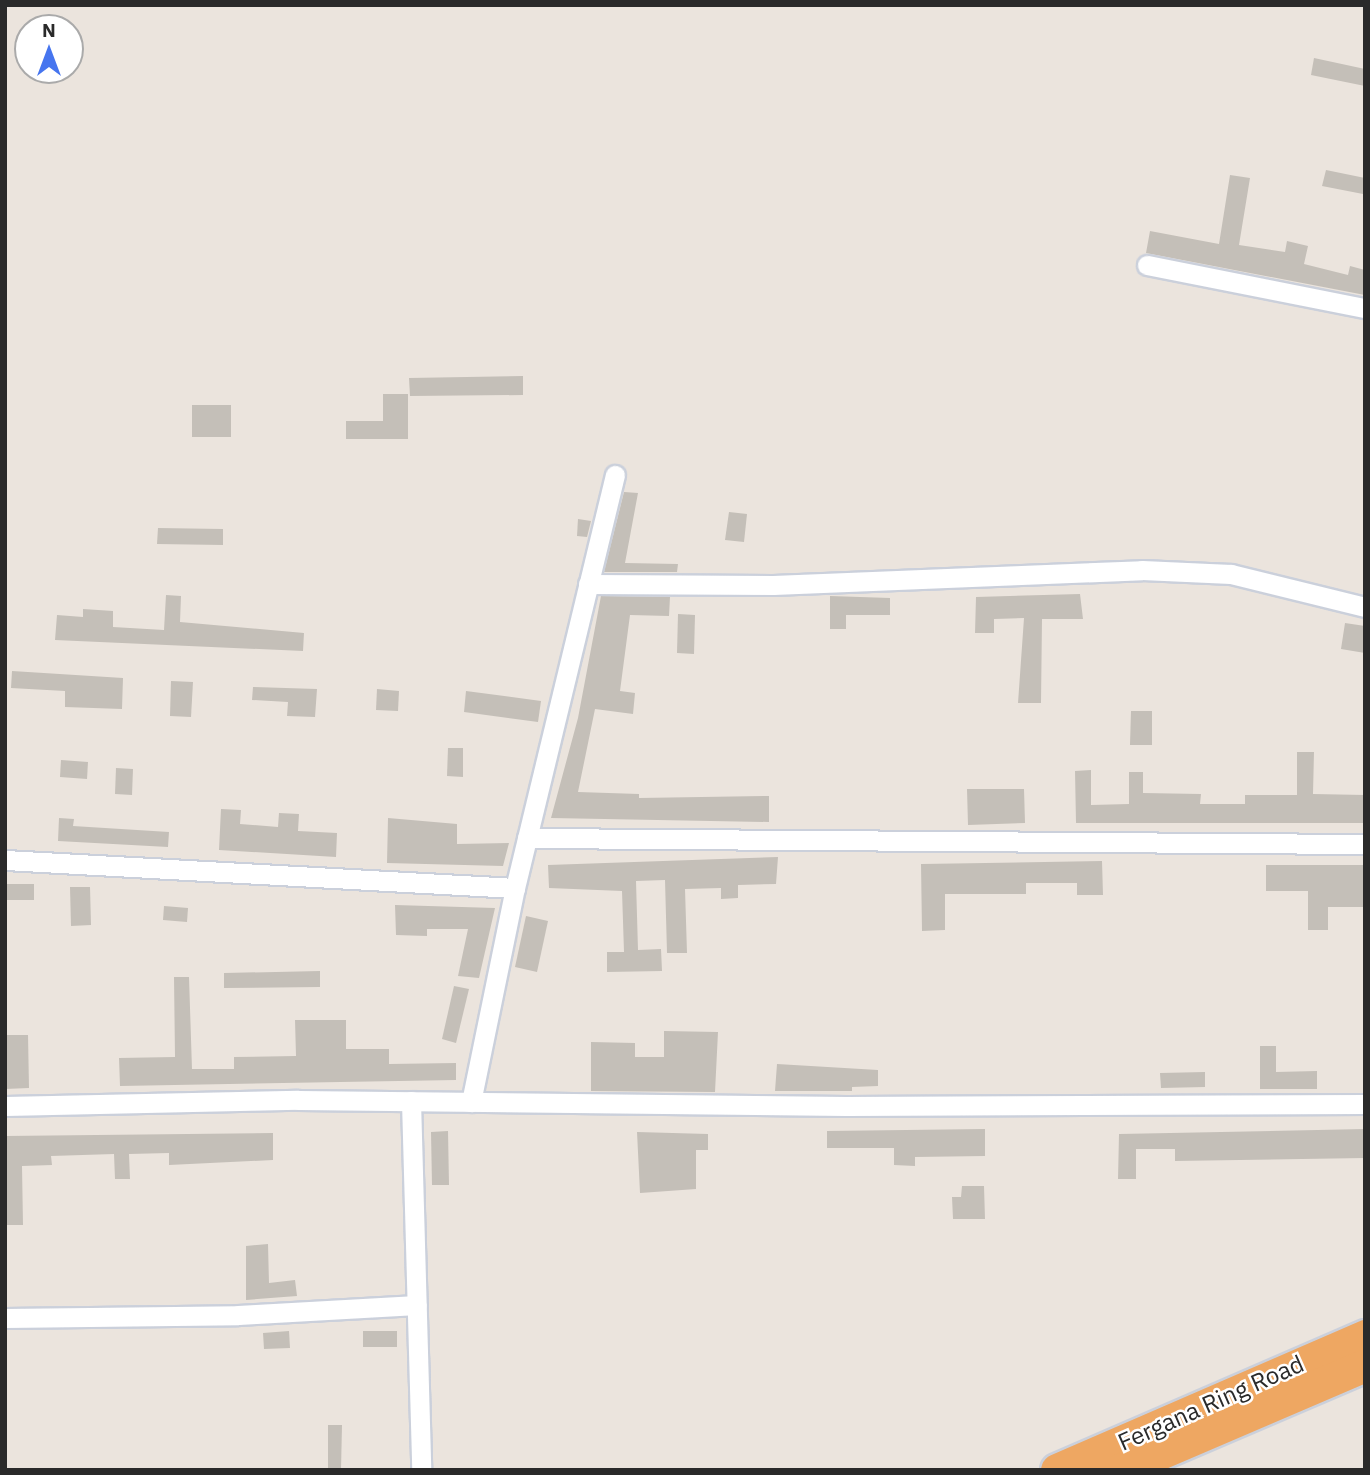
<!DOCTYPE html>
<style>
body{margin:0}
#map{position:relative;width:1370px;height:1475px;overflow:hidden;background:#ebe4dd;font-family:"IBM Plex Sans",sans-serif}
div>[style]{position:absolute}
.building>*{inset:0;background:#c4bfb8}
.roads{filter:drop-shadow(2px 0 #cbd0db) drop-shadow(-2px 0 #cbd0db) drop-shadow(0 2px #cbd0db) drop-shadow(0 -2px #cbd0db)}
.minor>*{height:19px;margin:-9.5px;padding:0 9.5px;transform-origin:9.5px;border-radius:9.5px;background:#fff}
.trunk>*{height:33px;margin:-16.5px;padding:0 16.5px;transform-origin:16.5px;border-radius:16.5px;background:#eea762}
span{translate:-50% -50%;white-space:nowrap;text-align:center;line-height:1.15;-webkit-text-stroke:5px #fff;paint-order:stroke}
.street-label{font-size:24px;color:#2a2a2a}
.frame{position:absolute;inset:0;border:7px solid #2a2a2a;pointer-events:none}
.north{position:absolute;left:14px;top:14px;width:70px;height:70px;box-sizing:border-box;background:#fff;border:2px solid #aaa;border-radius:50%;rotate:0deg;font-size:19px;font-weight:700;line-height:28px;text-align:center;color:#2a2a2a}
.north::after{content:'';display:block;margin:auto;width:24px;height:32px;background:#4675ef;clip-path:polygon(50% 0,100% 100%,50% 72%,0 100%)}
</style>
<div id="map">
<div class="building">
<div style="clip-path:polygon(1314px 58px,1365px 69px,1365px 86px,1311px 75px)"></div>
<div style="clip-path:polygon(1326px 170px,1365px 178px,1363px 194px,1322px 186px)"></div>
<div style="clip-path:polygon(1230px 175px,1250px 178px,1239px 245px,1285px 252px,1287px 241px,1308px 246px,1304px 264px,1348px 275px,1350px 266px,1365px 270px,1365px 295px,1146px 253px,1150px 231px,1219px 244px)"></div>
<div style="clip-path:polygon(523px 376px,523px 395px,410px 396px,409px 378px)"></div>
<div style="clip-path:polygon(383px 394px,408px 394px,408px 439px,346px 439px,346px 421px,383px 421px)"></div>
<div style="clip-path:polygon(192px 405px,231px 405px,231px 437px,192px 437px)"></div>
<div style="clip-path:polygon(624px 492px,638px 493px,625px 563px,678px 564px,677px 572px,604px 572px)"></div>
<div style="clip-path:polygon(729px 512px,747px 514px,744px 542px,725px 540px)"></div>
<div style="clip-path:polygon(578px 519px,591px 521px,587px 537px,577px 536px)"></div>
<div style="clip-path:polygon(158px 528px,223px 529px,223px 545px,157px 544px)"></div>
<div style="clip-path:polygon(1080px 594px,1083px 619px,1042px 619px,1041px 703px,1018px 703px,1024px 618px,994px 619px,994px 633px,975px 633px,976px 597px)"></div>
<div style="clip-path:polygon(166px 595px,181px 596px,180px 622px,304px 633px,303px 651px,55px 640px,57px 615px,83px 617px,83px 609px,113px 611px,113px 627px,164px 630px)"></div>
<div style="clip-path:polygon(601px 596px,670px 597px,669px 616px,630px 615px,620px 691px,635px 693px,633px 714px,595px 709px,578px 792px,639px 794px,639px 798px,769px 796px,769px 822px,551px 818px,578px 718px)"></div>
<div style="clip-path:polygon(830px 596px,890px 598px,890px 615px,846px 615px,846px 629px,830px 629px)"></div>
<div style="clip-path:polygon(678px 614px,695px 615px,694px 654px,677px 653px)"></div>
<div style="clip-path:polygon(1345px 623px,1365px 626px,1365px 653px,1341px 649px)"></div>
<div style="clip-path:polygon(12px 671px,123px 678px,122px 709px,65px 707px,65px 691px,11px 688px)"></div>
<div style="clip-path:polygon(171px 681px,193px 682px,191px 717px,170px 716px)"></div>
<div style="clip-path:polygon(253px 687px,317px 689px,315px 717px,287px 716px,288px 702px,252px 700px)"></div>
<div style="clip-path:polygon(377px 689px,399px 691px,398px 711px,376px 710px)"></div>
<div style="clip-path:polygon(466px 691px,541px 701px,538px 722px,464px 712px)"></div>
<div style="clip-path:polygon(1131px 711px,1152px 711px,1152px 745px,1130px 745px)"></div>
<div style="clip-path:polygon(448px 748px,463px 748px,463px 777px,447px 776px)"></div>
<div style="clip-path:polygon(1297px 752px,1314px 752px,1313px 794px,1365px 795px,1365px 823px,1076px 823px,1075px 771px,1091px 770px,1091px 805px,1129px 804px,1129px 772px,1143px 772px,1143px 793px,1201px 794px,1200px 804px,1245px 804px,1245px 795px,1297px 795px)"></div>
<div style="clip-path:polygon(61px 760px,88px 762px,87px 779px,60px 777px)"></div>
<div style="clip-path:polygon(116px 768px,133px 769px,132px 795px,115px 794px)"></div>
<div style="clip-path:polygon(967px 789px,1024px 789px,1025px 823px,968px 825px)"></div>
<div style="clip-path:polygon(221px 809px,241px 810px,240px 824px,278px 827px,279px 813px,299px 814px,298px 831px,337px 833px,336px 857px,219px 850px)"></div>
<div style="clip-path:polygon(59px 818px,74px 819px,73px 826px,169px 832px,168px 847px,58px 841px)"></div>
<div style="clip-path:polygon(388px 818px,457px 824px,457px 844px,509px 843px,503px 866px,387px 863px)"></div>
<div style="clip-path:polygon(778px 857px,776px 884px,738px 885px,738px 898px,721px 899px,721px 888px,685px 889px,687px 953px,667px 953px,665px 880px,636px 881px,638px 950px,661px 949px,662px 971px,607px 972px,607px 952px,624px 952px,622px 891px,549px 888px,548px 865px)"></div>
<div style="clip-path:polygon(1102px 861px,1103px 895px,1077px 895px,1077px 883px,1026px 883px,1026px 894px,945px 894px,945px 930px,922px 931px,921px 864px)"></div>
<div style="clip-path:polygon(1266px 865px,1365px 865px,1365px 907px,1328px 907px,1328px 930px,1308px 930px,1308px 891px,1266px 891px)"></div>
<div style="clip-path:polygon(5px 884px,34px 884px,34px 900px,5px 900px)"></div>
<div style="clip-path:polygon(70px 887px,90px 887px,91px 925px,71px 926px)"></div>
<div style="clip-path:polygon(395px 905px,495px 908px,479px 978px,458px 976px,468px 929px,427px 929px,427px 936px,396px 935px)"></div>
<div style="clip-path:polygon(164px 906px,188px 908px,187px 922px,163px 920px)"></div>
<div style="clip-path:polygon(526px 916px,548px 921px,537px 972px,515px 967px)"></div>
<div style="clip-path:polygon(320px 971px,320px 987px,224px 988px,224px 973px)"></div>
<div style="clip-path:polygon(174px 977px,189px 977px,192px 1069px,234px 1069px,234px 1057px,296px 1056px,295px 1020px,346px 1020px,346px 1049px,389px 1049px,389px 1064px,456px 1063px,456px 1080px,120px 1086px,119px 1058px,175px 1057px)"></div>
<div style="clip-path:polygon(454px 986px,469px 989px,456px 1043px,442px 1039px)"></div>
<div style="clip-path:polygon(664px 1031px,718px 1032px,715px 1092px,591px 1091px,591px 1042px,635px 1043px,635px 1057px,664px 1057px)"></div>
<div style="clip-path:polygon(5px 1035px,28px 1035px,29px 1088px,5px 1089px)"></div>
<div style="clip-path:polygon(1260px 1046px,1276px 1046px,1276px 1072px,1317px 1071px,1317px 1089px,1260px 1089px)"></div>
<div style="clip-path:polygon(777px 1064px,878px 1070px,878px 1086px,852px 1087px,852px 1091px,775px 1091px)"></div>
<div style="clip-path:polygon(1205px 1072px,1205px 1087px,1161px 1088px,1160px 1073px)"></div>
<div style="clip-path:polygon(985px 1129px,985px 1156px,915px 1157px,915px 1166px,894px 1165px,894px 1148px,827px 1148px,827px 1131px)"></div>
<div style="clip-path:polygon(1365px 1129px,1365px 1158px,1175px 1161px,1175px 1149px,1136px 1149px,1136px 1179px,1118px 1179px,1119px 1134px)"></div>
<div style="clip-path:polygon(448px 1131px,449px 1185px,432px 1185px,431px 1132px)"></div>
<div style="clip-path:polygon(637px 1132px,708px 1134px,708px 1150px,696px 1150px,696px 1189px,640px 1193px)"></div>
<div style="clip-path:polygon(273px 1133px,273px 1160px,169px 1165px,169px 1153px,129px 1154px,130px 1179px,115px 1179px,114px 1154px,51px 1156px,52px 1165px,22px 1166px,23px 1225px,6px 1225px,5px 1136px)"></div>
<div style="clip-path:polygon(962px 1186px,984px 1186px,985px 1219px,953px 1219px,952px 1197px,961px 1197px)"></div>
<div style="clip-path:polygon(268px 1244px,269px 1283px,295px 1280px,297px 1296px,246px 1300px,246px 1246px)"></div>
<div style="clip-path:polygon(289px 1331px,290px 1348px,264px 1349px,263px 1333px)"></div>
<div style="clip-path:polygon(363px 1331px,397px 1331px,397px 1347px,363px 1347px)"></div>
<div style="clip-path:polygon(328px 1425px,342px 1425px,341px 1470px,328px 1470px)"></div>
</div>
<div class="roads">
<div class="minor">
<div style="left:1147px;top:265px;width:222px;rotate:11.2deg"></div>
<div style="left:588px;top:584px;width:185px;rotate:0.3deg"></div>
<div style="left:773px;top:585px;width:369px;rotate:-2.3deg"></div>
<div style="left:1142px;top:570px;width:89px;rotate:2.6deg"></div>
<div style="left:1231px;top:574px;width:138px;rotate:13.8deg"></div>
<div style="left:527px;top:838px;width:838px;rotate:0.41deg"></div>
<div style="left:5px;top:860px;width:511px;rotate:3.14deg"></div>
<div style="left:411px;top:1101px;width:369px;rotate:88.4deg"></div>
<div style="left:471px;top:1102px;width:218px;rotate:-78.4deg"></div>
<div style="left:515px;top:888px;width:425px;rotate:-76.4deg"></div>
<div style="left:5px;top:1106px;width:293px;rotate:-1.2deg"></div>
<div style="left:298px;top:1100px;width:548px;rotate:0.63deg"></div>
<div style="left:846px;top:1106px;width:519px;rotate:-0.22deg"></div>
<div style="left:5px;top:1318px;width:233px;rotate:-0.7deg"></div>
<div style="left:238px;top:1315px;width:179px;rotate:-3.2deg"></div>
</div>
<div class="trunk">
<div style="left:1057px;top:1470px;width:336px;rotate:-23.5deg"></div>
<div style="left:1120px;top:1470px;width:267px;rotate:-23.2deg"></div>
</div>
</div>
<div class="street-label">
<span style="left:1211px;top:1403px;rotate:-24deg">Fergana Ring Road</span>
</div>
<div class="frame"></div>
<div class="north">N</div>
</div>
